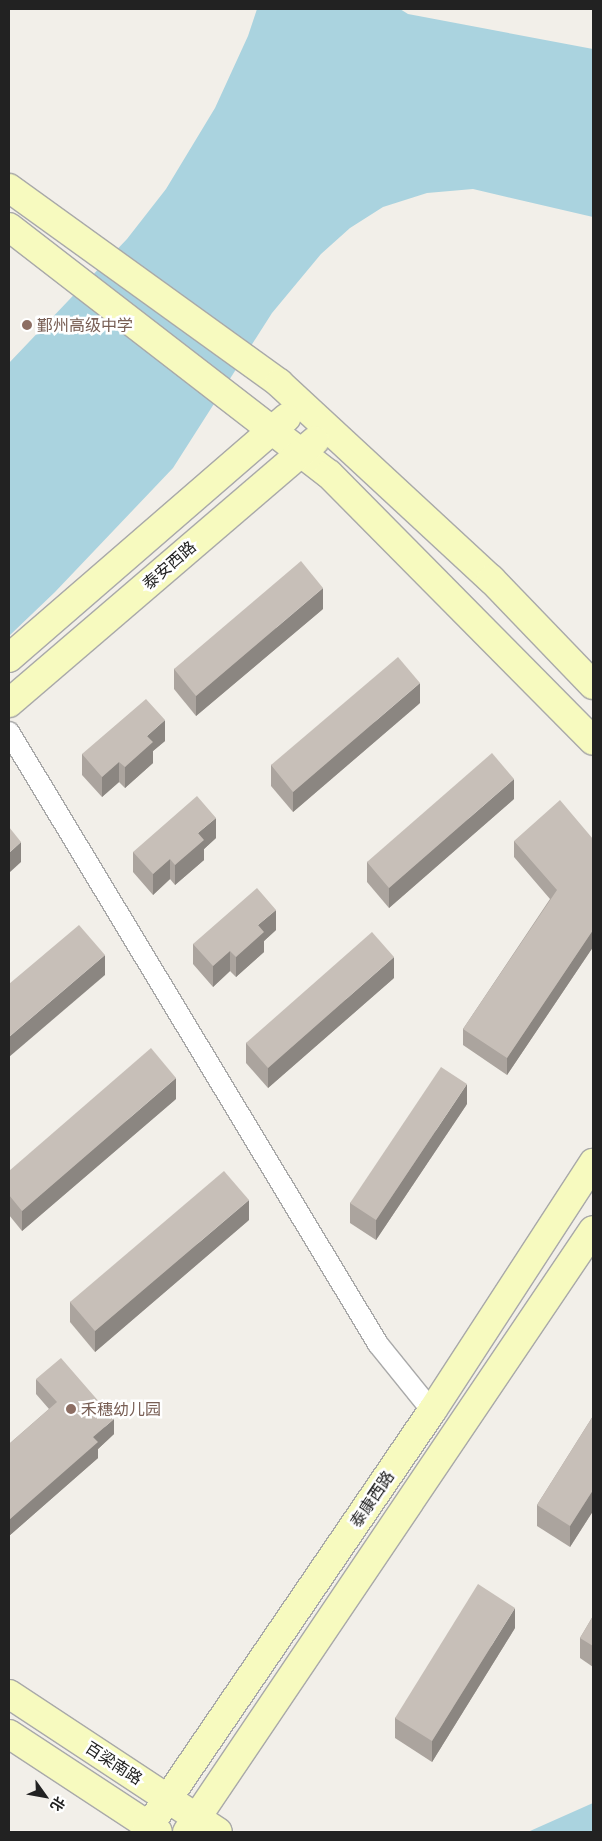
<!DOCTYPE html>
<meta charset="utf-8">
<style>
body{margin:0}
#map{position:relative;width:602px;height:1841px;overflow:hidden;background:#f2efe9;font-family:Lato,"Noto Sans SC",sans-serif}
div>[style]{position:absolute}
.water>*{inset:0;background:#aad3df}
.roads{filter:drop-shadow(1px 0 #a9a9a9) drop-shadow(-1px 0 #a9a9a9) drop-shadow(0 1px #a9a9a9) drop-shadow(0 -1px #a9a9a9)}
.minor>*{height:20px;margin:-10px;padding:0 10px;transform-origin:10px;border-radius:10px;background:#fff}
.secondary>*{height:28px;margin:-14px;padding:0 14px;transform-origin:14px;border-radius:14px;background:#f7fabf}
.wall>*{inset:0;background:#aba49e}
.shaded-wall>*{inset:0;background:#8b8681}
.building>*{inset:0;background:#c7bfb8}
.dots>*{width:14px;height:14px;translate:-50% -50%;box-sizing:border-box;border:2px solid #fff;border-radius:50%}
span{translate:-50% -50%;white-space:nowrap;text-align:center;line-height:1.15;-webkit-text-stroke:5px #fff;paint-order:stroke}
.education-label{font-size:16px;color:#785e54}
.left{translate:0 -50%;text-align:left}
.street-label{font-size:16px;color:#222}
.frame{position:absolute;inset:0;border:10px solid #222;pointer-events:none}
.north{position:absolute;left:20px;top:1771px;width:50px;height:50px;-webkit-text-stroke:4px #fff;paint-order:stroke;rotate:122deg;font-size:14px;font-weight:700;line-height:20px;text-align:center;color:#222}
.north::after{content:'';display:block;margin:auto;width:18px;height:22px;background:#222;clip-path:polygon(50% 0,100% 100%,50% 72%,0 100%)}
</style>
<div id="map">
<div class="water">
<div style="clip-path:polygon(257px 9px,400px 9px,408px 14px,593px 49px,593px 217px,473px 189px,427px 193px,383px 207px,350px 228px,321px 254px,272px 313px,173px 468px,55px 592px,9px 636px,9px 363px,127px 239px,166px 189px,215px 108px,248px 36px)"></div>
<div style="clip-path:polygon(593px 1803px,593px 1832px,528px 1832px,530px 1831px)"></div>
</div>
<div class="roads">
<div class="minor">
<div style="left:9px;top:732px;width:715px;rotate:58.91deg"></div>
<div style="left:378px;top:1344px;width:86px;rotate:51.1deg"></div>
</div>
<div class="secondary">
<div style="left:9px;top:188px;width:333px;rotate:35.8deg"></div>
<div style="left:279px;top:383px;width:289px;rotate:42.8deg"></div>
<div style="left:491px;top:579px;width:147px;rotate:46.1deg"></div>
<div style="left:9px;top:227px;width:404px;rotate:37.7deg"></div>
<div style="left:329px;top:474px;width:375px;rotate:45.3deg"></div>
<div style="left:9px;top:658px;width:367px;rotate:-40.9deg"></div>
<div style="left:9px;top:703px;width:403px;rotate:-40.6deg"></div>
<div style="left:9px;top:1694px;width:250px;rotate:33.4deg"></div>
<div style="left:9px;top:1734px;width:178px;rotate:33.3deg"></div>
<div style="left:145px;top:1832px;width:510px;rotate:-55.72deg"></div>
<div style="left:432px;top:1411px;width:296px;rotate:-57deg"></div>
<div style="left:187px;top:1832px;width:726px;rotate:-56deg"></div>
</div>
</div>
<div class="wall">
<div style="clip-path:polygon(323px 609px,196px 716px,174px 689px,174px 669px)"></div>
<div style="clip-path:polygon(420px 703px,293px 812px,271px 786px,271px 765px)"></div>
<div style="clip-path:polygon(165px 741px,153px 751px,153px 763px,125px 788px,119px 782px,102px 797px,82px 775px,82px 754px)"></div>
<div style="clip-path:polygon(514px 799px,389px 908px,367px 882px,367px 862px)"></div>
<div style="clip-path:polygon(216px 838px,204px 849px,204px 860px,175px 885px,170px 879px,153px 895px,133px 872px,133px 852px)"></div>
<div style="clip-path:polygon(593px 839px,593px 947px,507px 1075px,463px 1045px,463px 1029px,550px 899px,514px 857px,514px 841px)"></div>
<div style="clip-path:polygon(276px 930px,264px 941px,264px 952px,236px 977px,230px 971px,213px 987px,193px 964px,193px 944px)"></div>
<div style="clip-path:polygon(394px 978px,268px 1088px,246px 1063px,246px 1043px)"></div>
<div style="clip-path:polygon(176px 1099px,22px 1231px,9px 1215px,9px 1171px)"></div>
<div style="clip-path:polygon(467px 1104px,376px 1240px,350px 1223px,350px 1203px)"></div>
<div style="clip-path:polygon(249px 1220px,95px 1352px,70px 1322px,70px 1302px)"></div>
<div style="clip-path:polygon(36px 1379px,114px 1434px,98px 1449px,98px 1458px,9px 1536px,9px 1444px,49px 1409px,36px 1394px)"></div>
<div style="clip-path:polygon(593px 1416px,593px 1511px,570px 1547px,537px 1526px,537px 1505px)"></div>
<div style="clip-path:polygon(593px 1616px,593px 1667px,580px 1658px,580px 1638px)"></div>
<div style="clip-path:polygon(515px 1628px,432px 1762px,395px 1738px,395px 1718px)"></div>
</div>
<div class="shaded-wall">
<div style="clip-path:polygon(323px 588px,323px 609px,196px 716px,196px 696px)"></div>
<div style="clip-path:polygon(420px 683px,420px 703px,293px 812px,293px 792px)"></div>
<div style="clip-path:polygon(165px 720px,165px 741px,153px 751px,153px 763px,125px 788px,125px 767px,147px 736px)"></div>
<div style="clip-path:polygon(119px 762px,119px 782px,102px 797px,102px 777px)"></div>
<div style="clip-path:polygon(514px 779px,514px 799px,389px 908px,389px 888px)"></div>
<div style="clip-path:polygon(216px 818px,216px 838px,204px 849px,204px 860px,175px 885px,175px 865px,198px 833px)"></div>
<div style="clip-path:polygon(21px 842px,21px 862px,9px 873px,9px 853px)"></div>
<div style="clip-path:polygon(170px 859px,170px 879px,153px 895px,153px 874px)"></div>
<div style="clip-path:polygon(276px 910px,276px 930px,264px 941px,264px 952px,236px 977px,236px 957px,258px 925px)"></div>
<div style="clip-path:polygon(593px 930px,593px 947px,507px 1075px,507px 1058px)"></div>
<div style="clip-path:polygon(230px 951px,230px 971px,213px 987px,213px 966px)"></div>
<div style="clip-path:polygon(105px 955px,105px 975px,9px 1057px,9px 1037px)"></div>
<div style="clip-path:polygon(394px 957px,394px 978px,268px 1088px,268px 1068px)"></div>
<div style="clip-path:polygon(176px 1078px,176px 1099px,22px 1231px,22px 1211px)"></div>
<div style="clip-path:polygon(467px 1084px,467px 1104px,376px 1240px,376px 1220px)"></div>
<div style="clip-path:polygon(249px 1200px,249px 1220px,95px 1352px,95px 1331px)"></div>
<div style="clip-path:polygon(114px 1419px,114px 1434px,98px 1449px,98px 1458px,9px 1536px,9px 1520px,93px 1437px)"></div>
<div style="clip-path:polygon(593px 1490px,593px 1511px,570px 1547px,570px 1526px)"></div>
<div style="clip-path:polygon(515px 1608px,515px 1628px,432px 1762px,432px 1741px)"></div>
</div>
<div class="building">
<div style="clip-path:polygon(301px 561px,323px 588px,196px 696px,174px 669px)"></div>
<div style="clip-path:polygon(398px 657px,420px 683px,293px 792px,271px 765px)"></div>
<div style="clip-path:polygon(146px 699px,165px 720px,147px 736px,153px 742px,125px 767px,119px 762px,102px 777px,82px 754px)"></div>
<div style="clip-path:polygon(492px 753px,514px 779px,389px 888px,367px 862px)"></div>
<div style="clip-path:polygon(197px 796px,216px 818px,198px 833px,204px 840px,175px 865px,170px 859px,153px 874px,133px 852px)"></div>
<div style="clip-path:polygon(560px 800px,593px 839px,593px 930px,507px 1058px,463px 1029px,557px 890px,514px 841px)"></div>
<div style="clip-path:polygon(9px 827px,21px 842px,9px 853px)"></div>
<div style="clip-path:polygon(257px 888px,276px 910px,258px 925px,264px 932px,236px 957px,230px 951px,213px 966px,193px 944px)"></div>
<div style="clip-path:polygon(79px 925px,105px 955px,9px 1037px,9px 984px)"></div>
<div style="clip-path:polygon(372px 932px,394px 957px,268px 1068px,246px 1043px)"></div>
<div style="clip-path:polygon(151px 1048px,176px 1078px,22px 1211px,9px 1195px,9px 1171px)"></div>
<div style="clip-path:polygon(441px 1067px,467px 1084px,376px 1220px,350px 1203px)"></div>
<div style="clip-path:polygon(224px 1171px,249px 1200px,95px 1331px,70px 1302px)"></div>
<div style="clip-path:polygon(61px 1358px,114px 1419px,93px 1437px,98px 1442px,9px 1520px,9px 1444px,57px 1402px,36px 1379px)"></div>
<div style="clip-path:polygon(593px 1416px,593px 1490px,570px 1526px,537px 1505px)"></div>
<div style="clip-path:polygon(478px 1584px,515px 1608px,432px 1741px,395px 1718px)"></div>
<div style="clip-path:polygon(593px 1616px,593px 1646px,580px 1638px)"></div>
</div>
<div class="dots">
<div style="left:27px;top:325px;background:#8d6e63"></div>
<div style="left:71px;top:1409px;background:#8d6e63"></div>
</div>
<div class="education-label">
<span class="left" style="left:37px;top:325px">鄞州高级中学</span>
<span class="left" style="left:81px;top:1409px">禾穗幼儿园</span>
</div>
<div class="street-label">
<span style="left:169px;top:565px;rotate:-41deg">泰安西路</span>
<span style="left:372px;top:1499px;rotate:-56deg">泰康西路</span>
<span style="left:114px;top:1763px;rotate:33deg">百梁南路</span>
</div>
<div class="frame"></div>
<div class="north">北</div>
</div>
